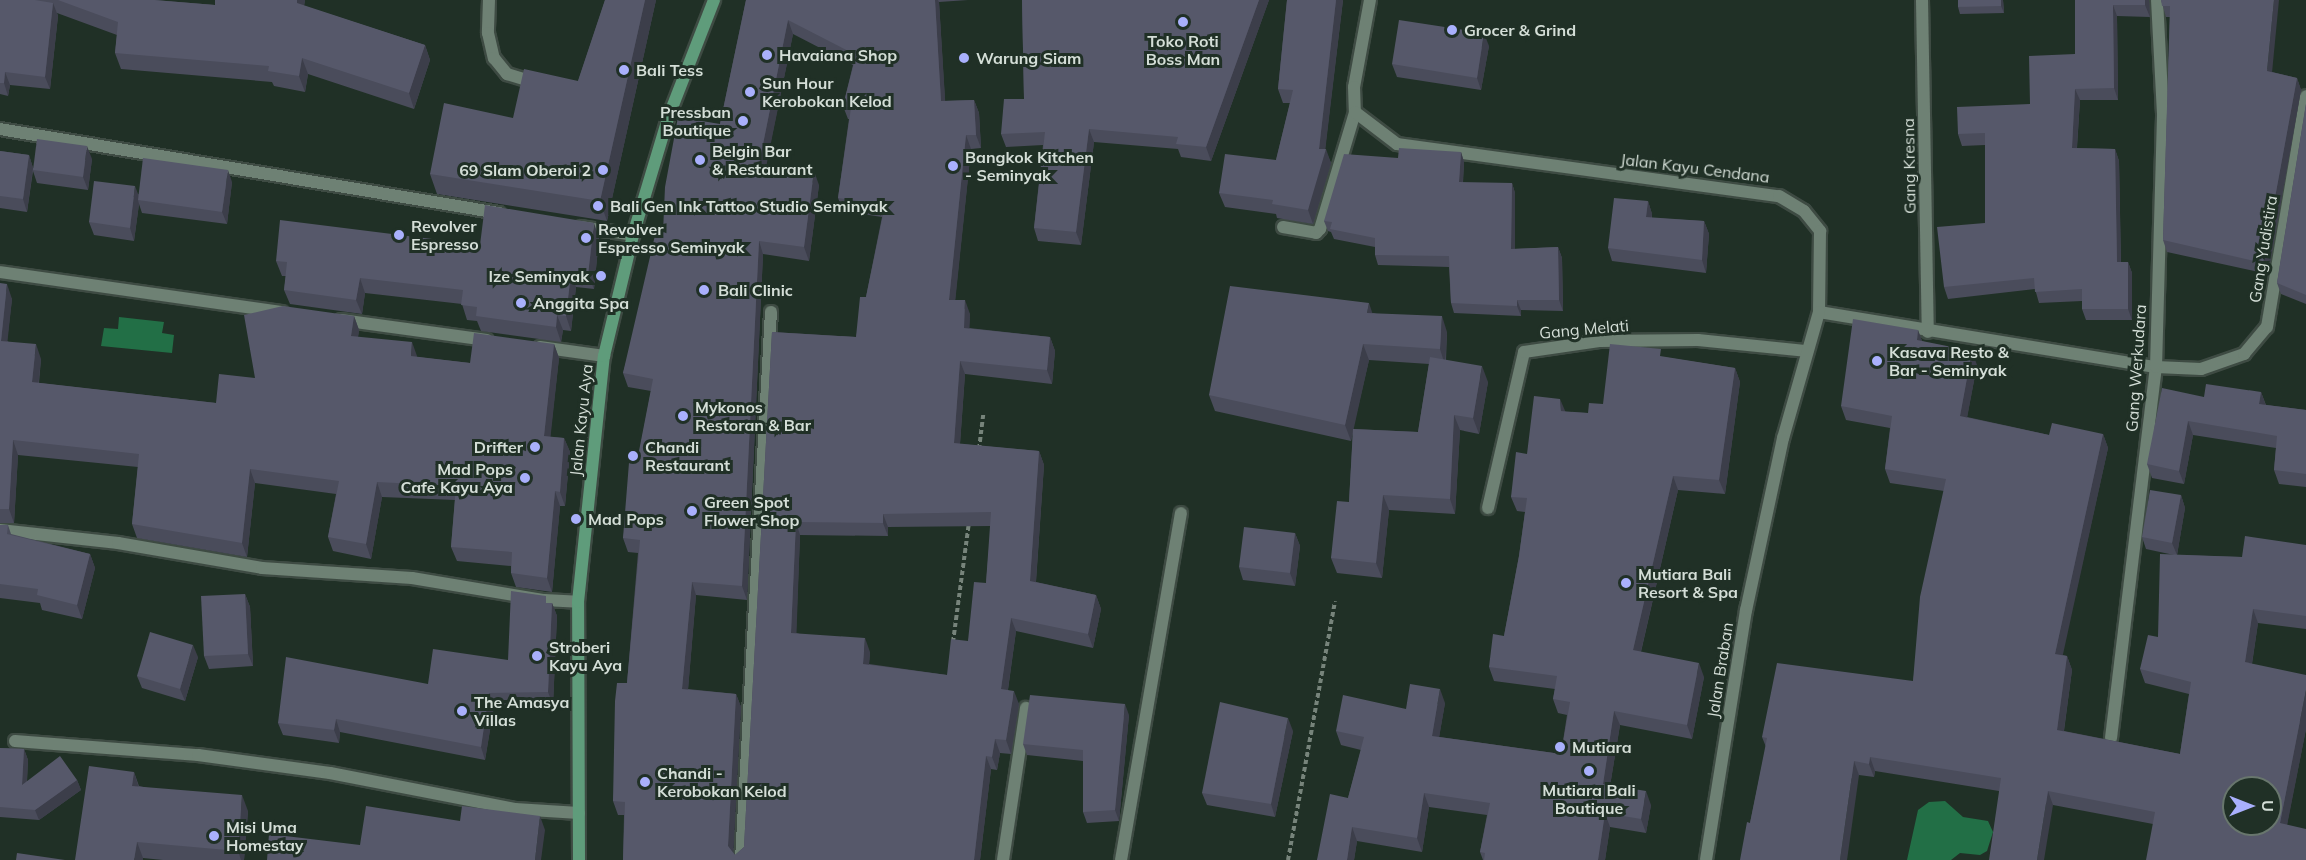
<!DOCTYPE html>
<style>
body{margin:0}
#map{position:relative;width:2306px;height:860px;overflow:hidden;background:#203026;font-family:Mulish,sans-serif}
div>[style]{position:absolute}
.water>*{inset:0;background:#226f46}
.path>*{height:4px;margin-top:-2px;transform-origin:0;background:repeating-linear-gradient(90deg,#77847b 0 4.5px,transparent 0 7.5px)}
.roads{filter:drop-shadow(2px 0 #3e4b43) drop-shadow(-2px 0 #3e4b43) drop-shadow(0 2px #3e4b43) drop-shadow(0 -2px #3e4b43)}
.minor>*{height:12px;margin:-6px;padding:0 6px;transform-origin:6px;border-radius:6px;background:#6e8174}
.tertiary>*{height:12px;margin:-6px;padding:0 6px;transform-origin:6px;border-radius:6px;background:#6e8174}
.secondary>*{height:12px;margin:-6px;padding:0 6px;transform-origin:6px;border-radius:6px;background:#5f9c7b}
.wall>*{inset:0;background:#4a4c5b}
.shaded-wall>*{inset:0;background:#3c3e4a}
.building>*{inset:0;background:#56586a}
.dots>*{width:16px;height:16px;translate:-50% -50%;box-sizing:border-box;border:3px solid #203026;border-radius:50%}
span{translate:-50% -50%;white-space:nowrap;text-align:center;line-height:1.15;-webkit-text-stroke:6px #203026;paint-order:stroke}
.poi-label{font-size:16px;color:#d4ded7;font-weight:700}
.left{translate:0 -50%;text-align:left}
.right{translate:-100% -50%;text-align:right}
.street-label{font-size:16px;color:#d4ded7}
.north{position:absolute;left:2222px;top:776px;width:60px;height:60px;box-sizing:border-box;background:#203026;border:2px solid #68766d;border-radius:50%;rotate:90deg;font-size:16px;font-weight:700;line-height:24px;text-align:center;color:#d4ded7}
.north::after{content:'';display:block;margin:auto;width:21px;height:27px;background:#a9b0fc;clip-path:polygon(50% 0,100% 100%,50% 72%,0 100%)}
</style>
<div id="map">
<div class="water">
<div style="clip-path:polygon(119px 317px,164px 322px,162px 333px,174px 335px,172px 353px,101px 346px,104px 328px,118px 329px)"></div>
<div style="clip-path:polygon(1945px 801px,1963px 817px,1988px 821px,1993px 832px,1987px 851px,1980px 855px,1960px 853px,1951px 860px,1907px 860px,1918px 810px,1929px 802px)"></div>
</div>
<div class="path">
<div style="left:979px;top:449px;width:35px;rotate:-83deg"></div>
<div style="left:953px;top:642px;width:121px;rotate:-82.4deg"></div>
<div style="left:1288px;top:860px;width:263px;rotate:-79.7deg"></div>
</div>
<div class="roads">
<div class="minor">
<div style="left:489px;top:0;width:33px;rotate:92deg"></div>
<div style="left:488px;top:33px;width:26px;rotate:77deg"></div>
<div style="left:494px;top:58px;width:21px;rotate:51deg"></div>
<div style="left:507px;top:74px;width:30px;rotate:17deg"></div>
<div style="left:1922px;top:0;width:332px;rotate:89deg"></div>
<div style="left:0;top:129px;width:506px;rotate:9.56deg"></div>
<div style="left:581px;top:227px;width:53px;rotate:8.7deg"></div>
<div style="left:1283px;top:227px;width:34px;rotate:10deg"></div>
<div style="left:1316px;top:233px;width:6px;rotate:-45deg"></div>
<div style="left:1320px;top:229px;width:122px;rotate:-73.3deg"></div>
<div style="left:0;top:272px;width:285px;rotate:8.1deg"></div>
<div style="left:1819px;top:312px;width:341px;rotate:9.3deg"></div>
<div style="left:2156px;top:367px;width:45px;rotate:2.5deg"></div>
<div style="left:2201px;top:369px;width:46px;rotate:-19.2deg"></div>
<div style="left:2244px;top:354px;width:35px;rotate:-50deg"></div>
<div style="left:2267px;top:327px;width:234px;rotate:-80.4deg"></div>
<div style="left:341px;top:320px;width:147px;rotate:7.8deg"></div>
<div style="left:540px;top:347px;width:65px;rotate:8deg"></div>
<div style="left:1488px;top:508px;width:160px;rotate:-77deg"></div>
<div style="left:1524px;top:352px;width:76px;rotate:-8.3deg"></div>
<div style="left:1599px;top:341px;width:99px;rotate:-0.6deg"></div>
<div style="left:1698px;top:340px;width:110px;rotate:5.8deg"></div>
<div style="left:0;top:530px;width:119px;rotate:6.3deg"></div>
<div style="left:118px;top:543px;width:146px;rotate:9.8deg"></div>
<div style="left:262px;top:568px;width:150px;rotate:3.8deg"></div>
<div style="left:412px;top:578px;width:134px;rotate:9.5deg"></div>
<div style="left:544px;top:600px;width:34px;rotate:3deg"></div>
<div style="left:2111px;top:738px;width:374px;rotate:-83.1deg"></div>
<div style="left:2156px;top:367px;width:253px;rotate:-88.4deg"></div>
<div style="left:2163px;top:114px;width:114px;rotate:-93deg"></div>
<div style="left:15px;top:741px;width:184px;rotate:4.4deg"></div>
<div style="left:198px;top:755px;width:133px;rotate:7.8deg"></div>
<div style="left:330px;top:773px;width:188px;rotate:11deg"></div>
<div style="left:515px;top:809px;width:64px;rotate:3.6deg"></div>
<div style="left:741px;top:860px;width:549px;rotate:-86.87deg"></div>
<div style="left:1003px;top:860px;width:154px;rotate:-81.4deg"></div>
<div style="left:1121px;top:860px;width:352px;rotate:-80.2deg"></div>
</div>
<div class="tertiary">
<div style="left:1370px;top:0;width:88px;rotate:100.4deg"></div>
<div style="left:1354px;top:87px;width:25px;rotate:88deg"></div>
<div style="left:1355px;top:112px;width:53px;rotate:37.3deg"></div>
<div style="left:1397px;top:144px;width:386px;rotate:7.8deg"></div>
<div style="left:1779px;top:196px;width:29px;rotate:31deg"></div>
<div style="left:1804px;top:211px;width:26px;rotate:51deg"></div>
<div style="left:1820px;top:231px;width:81px;rotate:90.7deg"></div>
<div style="left:1819px;top:312px;width:131px;rotate:105.9deg"></div>
<div style="left:1783px;top:438px;width:176px;rotate:102.1deg"></div>
<div style="left:1746px;top:610px;width:253px;rotate:99.1deg"></div>
</div>
<div class="secondary">
<div style="left:579px;top:860px;width:258px;rotate:-90.2deg"></div>
<div style="left:578px;top:602px;width:247px;rotate:-84deg"></div>
<div style="left:604px;top:356px;width:124px;rotate:-76.5deg"></div>
<div style="left:633px;top:235px;width:122px;rotate:-73.3deg"></div>
<div style="left:668px;top:118px;width:127px;rotate:-68.7deg"></div>
</div>
</div>
<div class="wall">
<div style="clip-path:polygon(0 0,154px 0,215px 5px,215px 0,305px 0,304px 6px,425px 45px,430px 60px,414px 109px,308px 74px,305px 92px,274px 86px,272px 82px,121px 69px,115px 53px,117px 35px,57px 13px,58px 16px,50px 89px,10px 85px,8px 96px,0 94px)"></div>
<div style="clip-path:polygon(605px 0,656px 0,607px 221px,437px 194px,430px 174px,513px 118px,578px 81px)"></div>
<div style="clip-path:polygon(evenodd,746px 0,968px 0,939px 2px,945px 101px,974px 100px,979px 113px,981px 148px,971px 149px,955px 300px,970px 314px,969px 328px,1050px 337px,1055px 351px,1052px 384px,965px 374px,960px 444px,1039px 451px,1044px 465px,1036px 582px,1096px 595px,1101px 609px,1093px 648px,1016px 631px,1008px 690px,1019px 704px,1011px 754px,1000px 753px,997px 770px,991px 769px,980px 860px,623px 860px,624px 815px,618px 815px,613px 801px,627px 683px,638px 553px,628px 552px,623px 538px,651px 391px,628px 387px,623px 373px,663px 232px,720px 124px,746px 0,793px 34px,853px 65px,843px 106px,848px 119px,849px 119px,838px 198px,843px 211px,882px 217px,866px 297px,856px 337px,772px 332px,744px 847px,735px 855px,733px 852px,741px 707px,736px 694px,688px 689px,696px 595px,747px 600px,763px 254px,809px 261px,819px 185px,766px 165px,793px 34px,746px 0,991px 526px,986px 583px,968px 641px,947px 675px,869px 664px,870px 652px,796px 633px,800px 535px,888px 536px,888px 527px,991px 526px)"></div>
<div style="clip-path:polygon(1022px 0,1269px 0,1211px 161px,1181px 157px,1178px 149px,1094px 142px,1081px 245px,1038px 241px,1034px 228px,1043px 145px,1006px 147px,1001px 134px,1024px 99px)"></div>
<div style="clip-path:polygon(1287px 0,1343px 0,1325px 149px,1331px 163px,1313px 224px,1277px 218px,1276px 214px,1225px 207px,1219px 193px,1276px 160px,1290px 103px,1283px 103px,1278px 89px)"></div>
<div style="clip-path:polygon(2003px 0,2004px 13px,1960px 14px,1958px 7px)"></div>
<div style="clip-path:polygon(2075px 0,2149px 0,2150px 17px,2117px 16px,2118px 100px,2080px 100px,2077px 148px,2115px 149px,2119px 161px,2121px 262px,2128px 262px,2132px 273px,2132px 320px,2086px 320px,2082px 309px,2082px 301px,2039px 303px,2035px 289px,1948px 299px,1944px 287px,1985px 223px,1985px 145px,1962px 146px,1958px 134px,2030px 104px,2075px 54px)"></div>
<div style="clip-path:polygon(2161px 0,2272px 72px,2297px 78px,2301px 90px,2268px 274px,2167px 252px,2163px 240px,2170px 17px,2166px 17px)"></div>
<div style="clip-path:polygon(1489px 46px,1481px 90px,1397px 77px,1392px 64px)"></div>
<div style="clip-path:polygon(2306px 104px,2306px 304px,2281px 294px,2277px 283px)"></div>
<div style="clip-path:polygon(0 151px,29px 155px,33px 168px,92px 159px,88px 190px,37px 183px,33px 171px,27px 212px,0 208px)"></div>
<div style="clip-path:polygon(1461px 152px,1464px 162px,1463px 183px,1512px 183px,1515px 193px,1515px 249px,1558px 247px,1562px 258px,1563px 311px,1521px 310px,1521px 316px,1454px 313px,1451px 303px,1449px 267px,1378px 265px,1375px 255px,1375px 247px,1334px 239px,1331px 232px,1328px 231px,1324px 221px,1398px 158px)"></div>
<div style="clip-path:polygon(232px 182px,227px 224px,142px 213px,139px 204px,134px 241px,94px 235px,89px 222px,139px 194px)"></div>
<div style="clip-path:polygon(1648px 201px,1652px 214px,1652px 218px,1704px 221px,1709px 234px,1706px 273px,1612px 261px,1608px 248px)"></div>
<div style="clip-path:polygon(599px 238px,594px 289px,576px 287px,571px 331px,563px 330px,561px 342px,481px 331px,477px 321px,467px 320px,462px 304px,365px 293px,362px 314px,290px 304px,284px 290px,286px 276px,282px 276px,276px 261px,480px 245px)"></div>
<div style="clip-path:polygon(0 283px,12px 299px,7px 341px,41px 359px,39px 383px,216px 403px,255px 378px,354px 316px,359px 330px,358px 337px,417px 357px,470px 363px,554px 344px,559px 358px,550px 437px,564px 438px,570px 452px,565px 506px,560px 506px,552px 592px,516px 587px,511px 573px,511px 566px,457px 561px,451px 547px,455px 500px,382px 497px,371px 559px,333px 551px,328px 537px,336px 494px,255px 483px,247px 557px,137px 538px,132px 524px,138px 467px,18px 455px,14px 523px,0 523px)"></div>
<div style="clip-path:polygon(evenodd,1373px 313px,1447px 332px,1446px 360px,1488px 382px,1479px 434px,1460px 430px,1455px 514px,1389px 510px,1382px 578px,1337px 573px,1331px 558px,1349px 502px,1353px 432px,1351px 441px,1215px 411px,1209px 395px,1373px 313px,1369px 360px,1429px 364px,1418px 432px,1353px 429px,1369px 360px)"></div>
<div style="clip-path:polygon(1918px 330px,1922px 341px,1977px 365px,1967px 417px,2049px 435px,2103px 434px,2108px 448px,2062px 655px,2067px 656px,2072px 670px,2064px 731px,2180px 754px,2189px 694px,2145px 683px,2140px 669px,2158px 637px,2174px 555px,2146px 549px,2142px 537px,2181px 495px,2185px 508px,2177px 555px,2242px 557px,2306px 545px,2306px 629px,2258px 623px,2252px 664px,2306px 729px,2287px 824px,2153px 824px,2053px 805px,1999px 791px,1875px 771px,1874px 777px,1859px 775px,1750px 823px,1766px 747px,1762px 737px,1913px 681px,1944px 491px,1890px 483px,1885px 469px,1890px 428px,1846px 420px,1841px 406px)"></div>
<div style="clip-path:polygon(1663px 357px,1735px 368px,1740px 382px,1725px 494px,1678px 490px,1641px 652px,1704px 677px,1692px 739px,1620px 725px,1610px 786px,1651px 805px,1646px 833px,1610px 827px,1605px 860px,1483px 860px,1480px 852px,1487px 815px,1429px 807px,1422px 852px,1357px 841px,1354px 860px,1317px 860px,1348px 798px,1361px 750px,1341px 745px,1336px 731px,1406px 709px,1445px 703px,1439px 737px,1561px 754px,1567px 715px,1558px 713px,1553px 699px,1555px 689px,1494px 681px,1489px 667px,1504px 636px,1519px 556px,1525px 512px,1517px 511px,1511px 497px,1527px 454px,1565px 412px,1588px 413px,1603px 404px)"></div>
<div style="clip-path:polygon(2261px 392px,2266px 405px,2306px 410px,2306px 487px,2279px 484px,2274px 470px,2276px 448px,2193px 435px,2184px 484px,2152px 478px,2147px 464px,2204px 397px)"></div>
<div style="clip-path:polygon(0 525px,8px 525px,11px 534px,90px 554px,95px 568px,82px 619px,42px 610px,40px 603px,0 598px)"></div>
<div style="clip-path:polygon(1295px 533px,1300px 546px,1295px 586px,1243px 580px,1239px 567px)"></div>
<div style="clip-path:polygon(245px 594px,250px 607px,253px 666px,209px 669px,204px 656px)"></div>
<div style="clip-path:polygon(549px 603px,552px 603px,557px 616px,553px 705px,494px 706px,485px 760px,340px 732px,339px 743px,283px 735px,278px 723px,428px 684px,508px 660px)"></div>
<div style="clip-path:polygon(198px 657px,185px 701px,142px 688px,137px 676px)"></div>
<div style="clip-path:polygon(1129px 715px,1119px 821px,1087px 823px,1083px 812px,1083px 761px,1027px 755px,1023px 744px)"></div>
<div style="clip-path:polygon(1293px 731px,1275px 817px,1207px 805px,1202px 793px)"></div>
<div style="clip-path:polygon(0 748px,24px 749px,28px 760px,27px 782px,77px 780px,81px 790px,39px 820px,0 817px)"></div>
<div style="clip-path:polygon(134px 772px,139px 786px,248px 811px,244px 860px,163px 860px,143px 858px,75px 860px)"></div>
</div>
<div class="shaded-wall">
<div style="clip-path:polygon(297px 0,305px 0,302px 18px,297px 3px)"></div>
<div style="clip-path:polygon(645px 0,656px 0,607px 221px,600px 201px)"></div>
<div style="clip-path:polygon(935px 0,938px 0,939px 2px,946px 114px,941px 101px)"></div>
<div style="clip-path:polygon(1259px 0,1269px 0,1211px 161px,1206px 147px)"></div>
<div style="clip-path:polygon(1336px 0,1343px 0,1325px 152px,1326px 149px,1331px 163px,1313px 224px,1308px 210px,1319px 149px)"></div>
<div style="clip-path:polygon(2001px 0,2003px 0,2004px 13px,2001px 6px)"></div>
<div style="clip-path:polygon(2145px 0,2149px 0,2150px 17px,2145px 5px)"></div>
<div style="clip-path:polygon(2274px 0,2279px 0,2271px 83px,2267px 71px)"></div>
<div style="clip-path:polygon(53px 3px,58px 16px,50px 89px,45px 77px)"></div>
<div style="clip-path:polygon(2113px 5px,2117px 16px,2118px 100px,2114px 88px)"></div>
<div style="clip-path:polygon(788px 20px,793px 34px,764px 177px,759px 164px)"></div>
<div style="clip-path:polygon(1484px 33px,1489px 46px,1481px 90px,1477px 78px)"></div>
<div style="clip-path:polygon(425px 45px,430px 60px,414px 109px,409px 93px)"></div>
<div style="clip-path:polygon(302px 58px,308px 74px,305px 92px,299px 76px)"></div>
<div style="clip-path:polygon(5px 72px,10px 85px,8px 96px,4px 83px)"></div>
<div style="clip-path:polygon(2297px 78px,2301px 90px,2268px 274px,2263px 263px)"></div>
<div style="clip-path:polygon(2075px 89px,2080px 100px,2076px 159px,2072px 148px)"></div>
<div style="clip-path:polygon(974px 100px,979px 113px,981px 148px,976px 135px)"></div>
<div style="clip-path:polygon(1089px 129px,1094px 142px,1081px 245px,1076px 232px)"></div>
<div style="clip-path:polygon(966px 135px,971px 149px,954px 313px,949px 300px)"></div>
<div style="clip-path:polygon(87px 146px,92px 159px,88px 190px,83px 177px)"></div>
<div style="clip-path:polygon(2115px 149px,2119px 161px,2121px 273px,2117px 262px)"></div>
<div style="clip-path:polygon(1461px 152px,1464px 162px,1462px 193px,1459px 182px)"></div>
<div style="clip-path:polygon(29px 155px,33px 168px,27px 212px,23px 199px)"></div>
<div style="clip-path:polygon(228px 170px,232px 182px,227px 224px,222px 212px)"></div>
<div style="clip-path:polygon(814px 171px,819px 185px,809px 261px,804px 247px)"></div>
<div style="clip-path:polygon(1512px 183px,1515px 193px,1515px 259px,1511px 249px)"></div>
<div style="clip-path:polygon(135px 186px,140px 199px,138px 200px,139px 204px,134px 241px,130px 228px)"></div>
<div style="clip-path:polygon(1648px 201px,1652px 214px,1650px 230px,1646px 217px)"></div>
<div style="clip-path:polygon(1704px 221px,1709px 234px,1706px 273px,1702px 260px)"></div>
<div style="clip-path:polygon(594px 223px,599px 238px,594px 289px,588px 275px)"></div>
<div style="clip-path:polygon(759px 241px,763px 254px,747px 600px,742px 586px)"></div>
<div style="clip-path:polygon(1558px 247px,1562px 258px,1563px 311px,1559px 300px)"></div>
<div style="clip-path:polygon(2128px 262px,2132px 273px,2132px 320px,2128px 309px)"></div>
<div style="clip-path:polygon(571px 273px,576px 287px,571px 331px,566px 316px)"></div>
<div style="clip-path:polygon(360px 278px,365px 293px,362px 314px,356px 300px)"></div>
<div style="clip-path:polygon(7px 284px,12px 299px,6px 355px,1px 341px)"></div>
<div style="clip-path:polygon(965px 300px,970px 314px,969px 341px,964px 328px)"></div>
<div style="clip-path:polygon(1517px 300px,1521px 310px,1521px 316px,1517px 306px)"></div>
<div style="clip-path:polygon(1369px 303px,1374px 318px,1367px 313px)"></div>
<div style="clip-path:polygon(557px 315px,563px 330px,561px 342px,556px 327px)"></div>
<div style="clip-path:polygon(354px 316px,359px 330px,356px 351px,351px 336px)"></div>
<div style="clip-path:polygon(1442px 316px,1447px 332px,1445px 365px,1440px 349px)"></div>
<div style="clip-path:polygon(1918px 330px,1923px 344px,1917px 340px)"></div>
<div style="clip-path:polygon(1050px 337px,1055px 351px,1052px 384px,1047px 370px)"></div>
<div style="clip-path:polygon(412px 342px,417px 356px,416px 370px,411px 356px)"></div>
<div style="clip-path:polygon(36px 344px,41px 359px,37px 397px,32px 382px)"></div>
<div style="clip-path:polygon(554px 344px,559px 358px,549px 451px,544px 436px)"></div>
<div style="clip-path:polygon(1363px 344px,1369px 360px,1351px 441px,1345px 425px)"></div>
<div style="clip-path:polygon(1972px 351px,1977px 365px,1965px 429px,1960px 416px)"></div>
<div style="clip-path:polygon(960px 361px,965px 374px,959px 457px,954px 443px)"></div>
<div style="clip-path:polygon(1482px 366px,1488px 382px,1479px 434px,1473px 418px)"></div>
<div style="clip-path:polygon(1735px 368px,1740px 382px,1725px 494px,1719px 480px)"></div>
<div style="clip-path:polygon(2261px 392px,2266px 406px,2259px 404px)"></div>
<div style="clip-path:polygon(1560px 399px,1566px 413px,1561px 411px)"></div>
<div style="clip-path:polygon(1454px 415px,1460px 430px,1455px 514px,1450px 499px)"></div>
<div style="clip-path:polygon(2188px 421px,2193px 435px,2184px 484px,2179px 471px)"></div>
<div style="clip-path:polygon(2103px 434px,2108px 448px,2060px 668px,2055px 654px)"></div>
<div style="clip-path:polygon(564px 438px,570px 452px,565px 506px,560px 492px)"></div>
<div style="clip-path:polygon(13px 440px,18px 455px,14px 523px,9px 509px)"></div>
<div style="clip-path:polygon(1039px 451px,1044px 465px,1035px 594px,1030px 581px)"></div>
<div style="clip-path:polygon(250px 469px,255px 483px,247px 557px,242px 543px)"></div>
<div style="clip-path:polygon(1673px 476px,1678px 490px,1638px 664px,1633px 650px)"></div>
<div style="clip-path:polygon(377px 482px,382px 497px,371px 559px,366px 544px)"></div>
<div style="clip-path:polygon(555px 491px,560px 506px,552px 592px,547px 578px)"></div>
<div style="clip-path:polygon(1383px 495px,1389px 510px,1382px 578px,1376px 563px)"></div>
<div style="clip-path:polygon(2181px 495px,2185px 508px,2177px 555px,2172px 543px)"></div>
<div style="clip-path:polygon(883px 514px,888px 527px,888px 536px,883px 523px)"></div>
<div style="clip-path:polygon(796px 522px,800px 535px,796px 647px,791px 633px)"></div>
<div style="clip-path:polygon(1295px 533px,1300px 546px,1295px 586px,1290px 573px)"></div>
<div style="clip-path:polygon(90px 554px,95px 568px,82px 619px,77px 605px)"></div>
<div style="clip-path:polygon(692px 582px,696px 595px,687px 702px,682px 689px)"></div>
<div style="clip-path:polygon(245px 594px,250px 607px,253px 666px,248px 654px)"></div>
<div style="clip-path:polygon(1096px 595px,1101px 609px,1093px 648px,1088px 634px)"></div>
<div style="clip-path:polygon(552px 603px,557px 616px,553px 705px,548px 692px)"></div>
<div style="clip-path:polygon(2253px 609px,2258px 623px,2250px 676px,2245px 662px)"></div>
<div style="clip-path:polygon(1011px 618px,1016px 631px,1006px 703px,1001px 689px)"></div>
<div style="clip-path:polygon(865px 638px,870px 652px,868px 677px,863px 664px)"></div>
<div style="clip-path:polygon(193px 645px,198px 657px,185px 701px,180px 689px)"></div>
<div style="clip-path:polygon(2067px 656px,2072px 670px,2062px 744px,2057px 730px)"></div>
<div style="clip-path:polygon(1699px 663px,1704px 677px,1692px 739px,1687px 725px)"></div>
<div style="clip-path:polygon(1440px 689px,1445px 703px,1437px 750px,1432px 736px)"></div>
<div style="clip-path:polygon(2306px 690px,2306px 729px,2285px 836px,2280px 823px)"></div>
<div style="clip-path:polygon(1014px 691px,1019px 704px,1011px 754px,1006px 740px)"></div>
<div style="clip-path:polygon(489px 693px,494px 706px,485px 760px,481px 747px)"></div>
<div style="clip-path:polygon(736px 694px,741px 707px,733px 860px,728px 846px)"></div>
<div style="clip-path:polygon(1125px 704px,1129px 715px,1119px 821px,1115px 810px)"></div>
<div style="clip-path:polygon(1614px 711px,1620px 725px,1608px 798px,1603px 784px)"></div>
<div style="clip-path:polygon(1288px 718px,1293px 731px,1275px 817px,1271px 804px)"></div>
<div style="clip-path:polygon(336px 719px,340px 732px,339px 743px,334px 730px)"></div>
<div style="clip-path:polygon(995px 739px,1000px 753px,997px 770px,992px 757px)"></div>
<div style="clip-path:polygon(24px 749px,28px 760px,26px 796px,22px 785px)"></div>
<div style="clip-path:polygon(986px 756px,991px 769px,980px 860px,974px 860px)"></div>
<div style="clip-path:polygon(1870px 757px,1875px 771px,1874px 777px,1869px 764px)"></div>
<div style="clip-path:polygon(1854px 761px,1859px 775px,1847px 860px,1840px 860px)"></div>
<div style="clip-path:polygon(134px 772px,139px 788px,132px 786px)"></div>
<div style="clip-path:polygon(77px 780px,81px 790px,39px 820px,35px 810px)"></div>
<div style="clip-path:polygon(1646px 791px,1651px 805px,1646px 833px,1641px 819px)"></div>
<div style="clip-path:polygon(2048px 791px,2053px 805px,2044px 860px,2037px 860px)"></div>
<div style="clip-path:polygon(1424px 793px,1429px 807px,1422px 852px,1417px 838px)"></div>
<div style="clip-path:polygon(242px 795px,248px 811px,244px 860px,241px 860px,238px 851px)"></div>
<div style="clip-path:polygon(1605px 813px,1610px 827px,1605px 860px,1598px 860px)"></div>
<div style="clip-path:polygon(540px 816px,545px 830px,541px 860px,535px 860px)"></div>
<div style="clip-path:polygon(1352px 827px,1357px 841px,1354px 860px,1347px 860px)"></div>
<div style="clip-path:polygon(137px 842px,143px 858px,143px 860px,134px 860px)"></div>
</div>
<div class="building">
<div style="clip-path:polygon(0 0,35px 0,53px 3px,45px 77px,5px 72px,4px 83px,0 83px)"></div>
<div style="clip-path:polygon(58px 0,154px 0,215px 5px,215px 0,297px 0,297px 3px,425px 45px,409px 93px,302px 58px,299px 76px,268px 71px,269px 66px,115px 53px,118px 22px)"></div>
<div style="clip-path:polygon(605px 0,645px 0,600px 201px,430px 174px,444px 103px,513px 118px,524px 69px,578px 81px)"></div>
<div style="clip-path:polygon(evenodd,746px 0,935px 0,941px 101px,974px 100px,976px 135px,966px 135px,949px 300px,965px 300px,964px 328px,1050px 337px,1047px 370px,960px 361px,954px 443px,1039px 451px,1030px 581px,1096px 595px,1088px 634px,1011px 618px,1001px 689px,1014px 691px,1006px 740px,995px 739px,992px 757px,986px 756px,974px 860px,623px 860px,625px 802px,613px 801px,615px 701px,617px 683px,627px 683px,640px 540px,623px 538px,630px 450px,639px 451px,653px 379px,623px 373px,656px 231px,663px 232px,665px 187px,678px 117px,720px 124px,746px 0,788px 20px,856px 55px,843px 106px,851px 108px,838px 198px,885px 205px,866px 297px,860px 297px,856px 337px,772px 332px,744px 847px,735px 855px,728px 846px,736px 694px,682px 689px,692px 582px,742px 586px,759px 241px,804px 247px,814px 171px,759px 164px,788px 20px,746px 0,991px 512px,986px 583px,974px 582px,968px 641px,951px 639px,947px 675px,863px 664px,865px 638px,791px 633px,796px 522px,883px 523px,883px 514px,991px 512px)"></div>
<div style="clip-path:polygon(1022px 0,1259px 0,1206px 147px,1176px 144px,1178px 137px,1089px 129px,1076px 232px,1034px 228px,1045px 132px,1001px 134px,1004px 99px,1024px 99px)"></div>
<div style="clip-path:polygon(1287px 0,1336px 0,1319px 149px,1326px 149px,1308px 210px,1272px 204px,1273px 200px,1219px 193px,1225px 154px,1276px 160px,1293px 90px,1278px 89px)"></div>
<div style="clip-path:polygon(1958px 0,2001px 0,2001px 6px,1958px 7px)"></div>
<div style="clip-path:polygon(2075px 0,2145px 0,2145px 5px,2113px 5px,2114px 88px,2075px 89px,2072px 148px,2115px 149px,2117px 262px,2128px 262px,2128px 309px,2082px 309px,2082px 289px,2035px 292px,2034px 278px,1944px 287px,1937px 227px,1985px 223px,1985px 133px,1958px 134px,1957px 107px,2030px 104px,2029px 56px,2075px 54px)"></div>
<div style="clip-path:polygon(2161px 0,2274px 0,2267px 71px,2297px 78px,2263px 263px,2163px 240px,2170px 6px,2162px 6px)"></div>
<div style="clip-path:polygon(1399px 20px,1484px 33px,1477px 78px,1392px 64px)"></div>
<div style="clip-path:polygon(2306px 104px,2306px 295px,2277px 283px)"></div>
<div style="clip-path:polygon(37px 139px,87px 146px,83px 177px,33px 170px)"></div>
<div style="clip-path:polygon(1399px 148px,1461px 152px,1459px 182px,1512px 183px,1511px 249px,1558px 247px,1559px 300px,1517px 300px,1517px 306px,1451px 303px,1449px 256px,1375px 255px,1375px 238px,1330px 229px,1332px 222px,1324px 221px,1344px 154px,1398px 158px)"></div>
<div style="clip-path:polygon(0 151px,29px 155px,23px 199px,0 196px)"></div>
<div style="clip-path:polygon(143px 158px,228px 170px,222px 212px,138px 200px)"></div>
<div style="clip-path:polygon(94px 181px,135px 186px,130px 228px,89px 222px)"></div>
<div style="clip-path:polygon(1614px 198px,1648px 201px,1646px 217px,1704px 221px,1702px 260px,1608px 248px)"></div>
<div style="clip-path:polygon(485px 205px,594px 223px,588px 275px,571px 273px,566px 316px,557px 315px,556px 327px,476px 316px,477px 307px,461px 305px,463px 290px,360px 278px,356px 300px,284px 290px,287px 262px,276px 261px,280px 220px,480px 245px)"></div>
<div style="clip-path:polygon(0 283px,7px 284px,1px 341px,36px 344px,32px 382px,216px 403px,219px 374px,255px 378px,244px 315px,283px 306px,354px 316px,351px 336px,412px 342px,411px 356px,470px 363px,474px 333px,554px 344px,544px 436px,564px 438px,560px 492px,555px 491px,547px 578px,511px 573px,512px 552px,451px 547px,456px 486px,377px 482px,366px 544px,328px 537px,339px 481px,250px 469px,242px 543px,132px 524px,139px 454px,13px 440px,9px 509px,0 509px)"></div>
<div style="clip-path:polygon(1230px 286px,1369px 303px,1367px 313px,1442px 316px,1440px 349px,1363px 344px,1345px 425px,1209px 395px)"></div>
<div style="clip-path:polygon(evenodd,1853px 319px,1918px 330px,1917px 340px,1972px 351px,1960px 416px,2049px 435px,2052px 423px,2103px 434px,2055px 654px,2067px 656px,2057px 730px,2180px 754px,2191px 682px,2140px 669px,2148px 635px,2158px 637px,2160px 554px,2242px 557px,2245px 536px,2306px 545px,2306px 616px,2253px 609px,2245px 662px,2306px 675px,2306px 690px,2280px 823px,2306px 829px,2306px 860px,2146px 860px,2155px 812px,2048px 791px,2037px 860px,1989px 860px,2001px 778px,1870px 757px,1869px 764px,1854px 761px,1840px 860px,1841px 860px,1740px 860px,1747px 822px,1750px 823px,1767px 738px,1762px 737px,1777px 663px,1913px 681px,1920px 597px,1946px 479px,1885px 469px,1892px 416px,1841px 406px,1853px 319px,2234px 788px,2270px 788px,2270px 824px,2234px 824px,2234px 788px)"></div>
<div style="clip-path:polygon(1610px 344px,1661px 349px,1660px 356px,1735px 368px,1719px 480px,1673px 476px,1633px 650px,1699px 663px,1687px 725px,1614px 711px,1603px 784px,1646px 791px,1641px 819px,1605px 813px,1598px 860px,1484px 860px,1485px 853px,1480px 852px,1490px 803px,1424px 793px,1417px 838px,1352px 827px,1347px 860px,1317px 860px,1330px 794px,1348px 798px,1364px 737px,1336px 731px,1343px 695px,1406px 709px,1410px 684px,1440px 689px,1432px 736px,1561px 754px,1570px 702px,1553px 699px,1557px 676px,1489px 667px,1493px 634px,1504px 636px,1519px 556px,1527px 498px,1511px 497px,1516px 452px,1527px 454px,1534px 396px,1560px 399px,1561px 411px,1588px 413px,1589px 403px,1603px 404px)"></div>
<div style="clip-path:polygon(1430px 357px,1482px 366px,1473px 418px,1454px 415px,1450px 499px,1383px 495px,1376px 563px,1331px 558px,1337px 501px,1349px 502px,1353px 429px,1418px 432px)"></div>
<div style="clip-path:polygon(2206px 384px,2261px 392px,2259px 404px,2306px 410px,2306px 474px,2274px 470px,2277px 436px,2188px 421px,2179px 471px,2147px 464px,2162px 388px,2204px 397px)"></div>
<div style="clip-path:polygon(2150px 490px,2181px 495px,2172px 543px,2142px 537px)"></div>
<div style="clip-path:polygon(0 525px,8px 525px,7px 534px,90px 554px,77px 605px,37px 595px,38px 589px,0 584px)"></div>
<div style="clip-path:polygon(1244px 527px,1295px 533px,1290px 573px,1239px 567px)"></div>
<div style="clip-path:polygon(511px 591px,546px 596px,546px 603px,552px 603px,548px 692px,489px 693px,481px 747px,336px 719px,334px 730px,278px 723px,286px 657px,428px 684px,433px 649px,508px 660px)"></div>
<div style="clip-path:polygon(245px 594px,248px 654px,204px 656px,201px 596px)"></div>
<div style="clip-path:polygon(150px 632px,193px 645px,180px 689px,137px 676px)"></div>
<div style="clip-path:polygon(1030px 695px,1125px 704px,1115px 810px,1083px 812px,1083px 750px,1023px 744px)"></div>
<div style="clip-path:polygon(1220px 702px,1288px 718px,1271px 804px,1202px 793px)"></div>
<div style="clip-path:polygon(0 748px,24px 749px,22px 785px,60px 756px,77px 780px,35px 810px,0 807px)"></div>
<div style="clip-path:polygon(89px 766px,134px 772px,132px 786px,242px 795px,238px 851px,137px 842px,134px 860px,75px 860px)"></div>
<div style="clip-path:polygon(366px 806px,460px 821px,462px 806px,540px 816px,535px 860px,267px 860px,269px 834px,360px 845px)"></div>
<div style="clip-path:polygon(17px 853px,65px 860px,16px 860px)"></div>
</div>
<div class="dots">
<div style="left:1183px;top:22px;background:#a9b0fc"></div>
<div style="left:1452px;top:30px;background:#a9b0fc"></div>
<div style="left:767px;top:55px;background:#a9b0fc"></div>
<div style="left:964px;top:58px;background:#a9b0fc"></div>
<div style="left:624px;top:70px;background:#a9b0fc"></div>
<div style="left:750px;top:92px;background:#a9b0fc"></div>
<div style="left:743px;top:121px;background:#a9b0fc"></div>
<div style="left:700px;top:160px;background:#a9b0fc"></div>
<div style="left:953px;top:166px;background:#a9b0fc"></div>
<div style="left:603px;top:170px;background:#a9b0fc"></div>
<div style="left:598px;top:206px;background:#a9b0fc"></div>
<div style="left:399px;top:235px;background:#a9b0fc"></div>
<div style="left:586px;top:238px;background:#a9b0fc"></div>
<div style="left:601px;top:276px;background:#a9b0fc"></div>
<div style="left:704px;top:290px;background:#a9b0fc"></div>
<div style="left:521px;top:303px;background:#a9b0fc"></div>
<div style="left:1877px;top:361px;background:#a9b0fc"></div>
<div style="left:683px;top:416px;background:#a9b0fc"></div>
<div style="left:535px;top:447px;background:#a9b0fc"></div>
<div style="left:633px;top:456px;background:#a9b0fc"></div>
<div style="left:525px;top:478px;background:#a9b0fc"></div>
<div style="left:692px;top:511px;background:#a9b0fc"></div>
<div style="left:576px;top:519px;background:#a9b0fc"></div>
<div style="left:1626px;top:583px;background:#a9b0fc"></div>
<div style="left:537px;top:656px;background:#a9b0fc"></div>
<div style="left:462px;top:711px;background:#a9b0fc"></div>
<div style="left:1560px;top:747px;background:#a9b0fc"></div>
<div style="left:1589px;top:771px;background:#a9b0fc"></div>
<div style="left:645px;top:782px;background:#a9b0fc"></div>
<div style="left:214px;top:836px;background:#a9b0fc"></div>
</div>
<div class="poi-label">
<span class="left" style="left:1464px;top:30px">Grocer &amp; Grind</span>
<span style="left:1183px;top:50px">Toko Roti<br>Boss Man</span>
<span class="left" style="left:779px;top:55px">Havaiana Shop</span>
<span class="left" style="left:976px;top:58px">Warung Siam</span>
<span class="left" style="left:636px;top:70px">Bali Tess</span>
<span class="left" style="left:762px;top:92px">Sun Hour<br>Kerobokan Kelod</span>
<span class="right" style="left:731px;top:121px">Pressban<br>Boutique</span>
<span class="left" style="left:712px;top:160px">Belgin Bar<br>&amp; Restaurant</span>
<span class="left" style="left:965px;top:166px">Bangkok Kitchen<br>- Seminyak</span>
<span class="right" style="left:591px;top:170px">69 Slam Oberoi 2</span>
<span class="left" style="left:610px;top:206px">Bali Gen Ink Tattoo Studio Seminyak</span>
<span class="left" style="left:411px;top:235px">Revolver<br>Espresso</span>
<span class="left" style="left:598px;top:238px">Revolver<br>Espresso Seminyak</span>
<span class="right" style="left:589px;top:276px">Ize Seminyak</span>
<span class="left" style="left:718px;top:290px">Bali Clinic</span>
<span class="left" style="left:533px;top:303px">Anggita Spa</span>
<span class="left" style="left:1889px;top:361px">Kasava Resto &amp;<br>Bar - Seminyak</span>
<span class="left" style="left:695px;top:416px">Mykonos<br>Restoran &amp; Bar</span>
<span class="right" style="left:523px;top:447px">Drifter</span>
<span class="left" style="left:645px;top:456px">Chandi<br>Restaurant</span>
<span class="right" style="left:513px;top:478px">Mad Pops<br>Cafe Kayu Aya</span>
<span class="left" style="left:704px;top:511px">Green Spot<br>Flower Shop</span>
<span class="left" style="left:588px;top:519px">Mad Pops</span>
<span class="left" style="left:1638px;top:583px">Mutiara Bali<br>Resort &amp; Spa</span>
<span class="left" style="left:549px;top:656px">Stroberi<br>Kayu Aya</span>
<span class="left" style="left:474px;top:711px">The Amasya<br>Villas</span>
<span class="left" style="left:1572px;top:747px">Mutiara</span>
<span class="left" style="left:657px;top:782px">Chandi -<br>Kerobokan Kelod</span>
<span style="left:1589px;top:799px">Mutiara Bali<br>Boutique</span>
<span class="left" style="left:226px;top:836px">Misi Uma<br>Homestay</span>
</div>
<div class="street-label">
<span style="left:1909px;top:166px;rotate:-91deg">Gang Kresna</span>
<span style="left:1695px;top:168px;rotate:7deg">Jalan Kayu Cendana</span>
<span style="left:2263px;top:249px;rotate:-81deg">Gang Yudistira</span>
<span style="left:1584px;top:329px;rotate:-5deg">Gang Melati</span>
<span style="left:2136px;top:368px;rotate:-86deg">Gang Werkudara</span>
<span style="left:581px;top:420px;rotate:-84deg">Jalan Kayu Aya</span>
<span style="left:1720px;top:670px;rotate:-81deg">Jalan Braban</span>
</div>
<div class="north">U</div>
</div>
